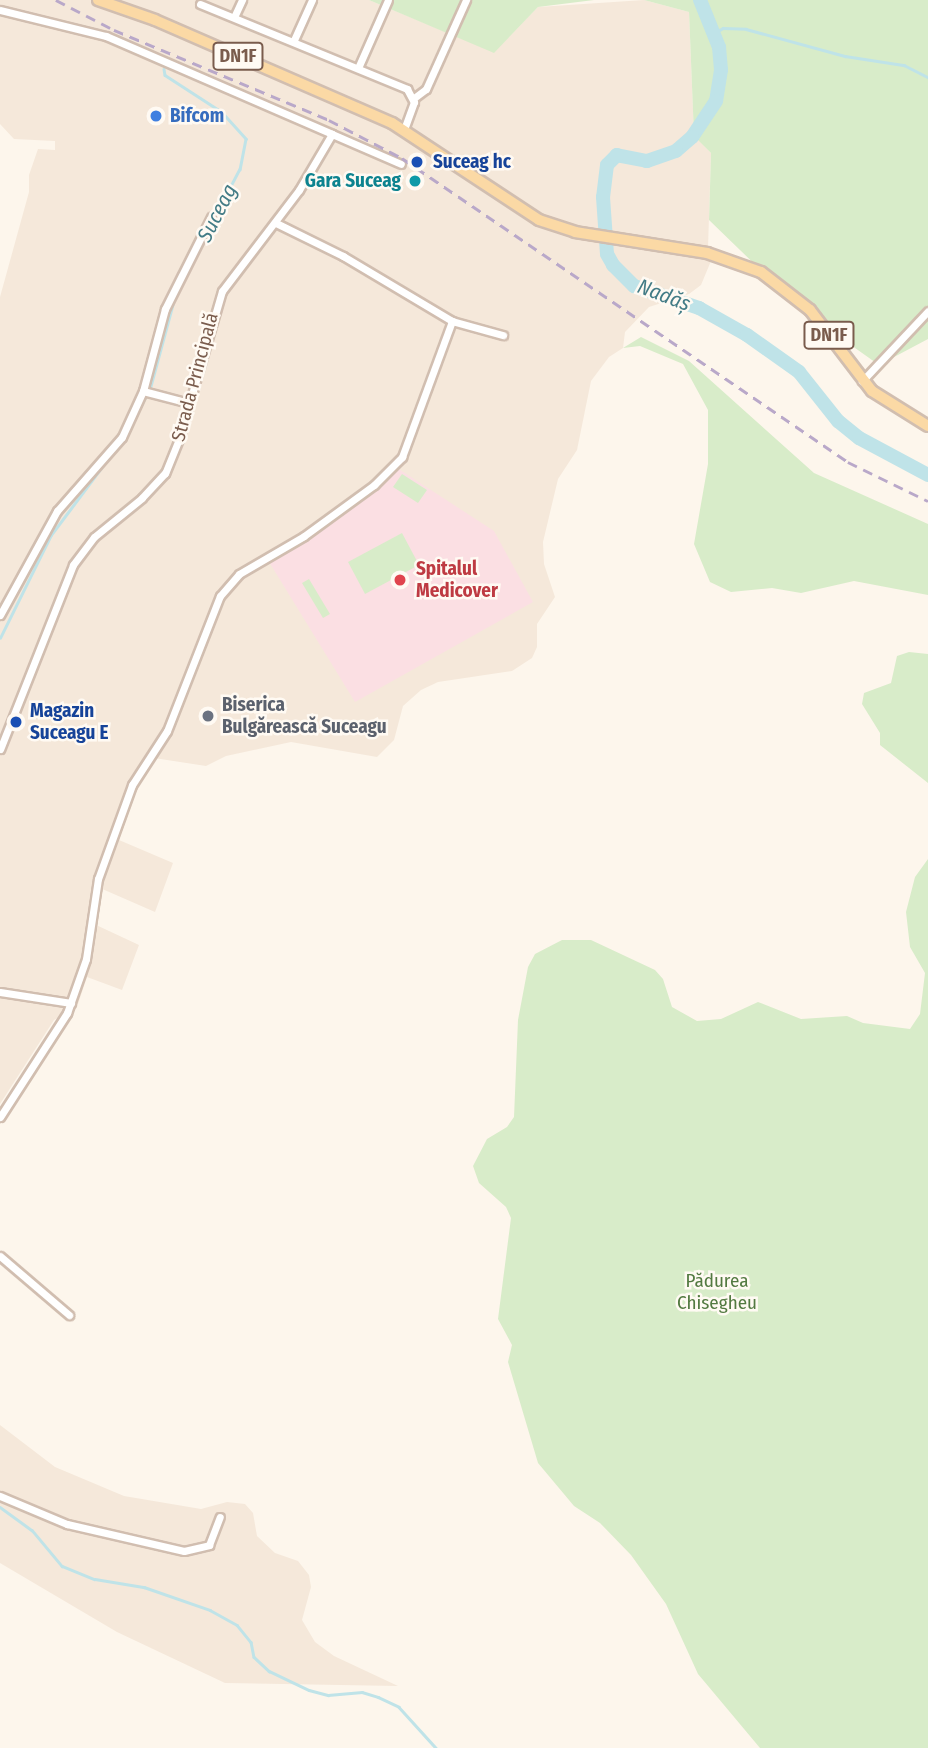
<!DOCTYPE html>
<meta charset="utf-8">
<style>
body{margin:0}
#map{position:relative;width:928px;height:1748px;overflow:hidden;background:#fdf6ec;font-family:"Fira Sans Condensed",sans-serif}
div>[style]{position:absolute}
.residential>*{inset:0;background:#f5e8da}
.medical>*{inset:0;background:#fbdfe3}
.green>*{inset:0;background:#d8ecc9}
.stream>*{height:2.5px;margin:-1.25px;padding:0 1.25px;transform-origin:1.25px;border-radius:1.25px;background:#bfe3e8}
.river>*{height:14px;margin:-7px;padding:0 7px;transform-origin:7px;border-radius:7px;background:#bfe3e8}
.roads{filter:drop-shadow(2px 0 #d1beb0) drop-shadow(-2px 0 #d1beb0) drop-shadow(0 2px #d1beb0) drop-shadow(0 -2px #d1beb0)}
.minor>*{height:7px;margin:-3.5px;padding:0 3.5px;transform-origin:3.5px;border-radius:3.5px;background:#fff}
.primary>*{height:10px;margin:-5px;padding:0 5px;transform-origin:5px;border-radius:5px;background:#fbd9a5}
.rail>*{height:2.5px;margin-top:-1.25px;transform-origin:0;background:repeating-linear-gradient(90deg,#b9a8c9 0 10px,transparent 0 17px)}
.dots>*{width:19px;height:19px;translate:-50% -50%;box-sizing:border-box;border:4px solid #fffaf3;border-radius:50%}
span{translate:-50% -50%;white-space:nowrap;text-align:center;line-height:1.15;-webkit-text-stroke:5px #fffaf3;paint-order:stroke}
.shield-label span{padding:2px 5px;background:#fffaf3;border:2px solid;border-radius:5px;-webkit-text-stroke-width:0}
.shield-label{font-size:18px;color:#7a5c4d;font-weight:700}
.shop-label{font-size:19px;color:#366cbe;font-weight:700}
.left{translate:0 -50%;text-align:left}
.transit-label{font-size:19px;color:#164399;font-weight:700}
.culture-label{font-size:19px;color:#0d838f;font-weight:700}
.right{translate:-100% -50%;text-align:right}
.street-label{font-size:19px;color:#7a5c4d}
.health-label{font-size:19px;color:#be3a42;font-weight:700}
.worship-label{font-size:19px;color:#5b616d;font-weight:700}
.park-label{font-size:19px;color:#537a41}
.water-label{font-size:21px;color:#437c86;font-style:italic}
</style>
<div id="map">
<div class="residential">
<div style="clip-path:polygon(0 0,369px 0,494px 52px,538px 7px,644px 0,689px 12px,694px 135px,711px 153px,708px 248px,716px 249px,701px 285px,689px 294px,649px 307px,625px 332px,623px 348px,609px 357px,591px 381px,577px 450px,558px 479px,543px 542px,544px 564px,555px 597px,537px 624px,537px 647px,532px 658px,512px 671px,438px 682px,421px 690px,403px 706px,394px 740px,377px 757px,291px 742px,226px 756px,206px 766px,154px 758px,141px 779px,119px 840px,173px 863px,155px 912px,100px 888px,94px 924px,139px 945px,122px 990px,87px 977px,77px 1007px,54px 1020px,0 1104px,0 297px,29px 192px,29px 175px,38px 149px,55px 150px,55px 141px,14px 139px,0 124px)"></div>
<div style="clip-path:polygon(0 1425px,55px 1467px,124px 1496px,201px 1509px,227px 1502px,245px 1504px,253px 1513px,257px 1536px,275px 1553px,298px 1561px,309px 1575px,311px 1587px,302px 1620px,315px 1642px,334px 1656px,398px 1686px,225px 1683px,117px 1632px,0 1563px)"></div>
</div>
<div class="medical">
<div style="clip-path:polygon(394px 466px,494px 531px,533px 602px,355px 702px,266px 557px)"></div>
</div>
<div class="green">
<div style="clip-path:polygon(369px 0,594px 0,538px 7px,494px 53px)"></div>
<div style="clip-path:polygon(644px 0,928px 0,928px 339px,879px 365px,803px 311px,709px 220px,711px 153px,694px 136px,689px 12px)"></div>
<div style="clip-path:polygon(641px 337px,689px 361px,814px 473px,928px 524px,928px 595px,854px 581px,801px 593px,772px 588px,731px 592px,710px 582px,694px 544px,708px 464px,708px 410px,683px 364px,640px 346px,623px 348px)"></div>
<div style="clip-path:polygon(402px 474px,427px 490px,418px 503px,393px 487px)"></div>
<div style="clip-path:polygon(402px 533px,419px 565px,365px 594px,348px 562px)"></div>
<div style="clip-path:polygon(309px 579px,330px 614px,323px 618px,302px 583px)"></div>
<div style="clip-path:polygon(909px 652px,928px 654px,928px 783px,880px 745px,880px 733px,862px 704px,864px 693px,891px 683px,897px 656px)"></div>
<div style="clip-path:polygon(928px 859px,928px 1748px,760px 1748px,698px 1674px,666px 1604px,631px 1555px,600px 1523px,574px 1506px,538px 1463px,508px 1362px,512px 1345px,498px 1319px,511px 1218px,506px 1207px,479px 1183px,473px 1166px,487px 1139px,507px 1127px,514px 1117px,518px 1020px,528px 967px,535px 954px,562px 940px,591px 940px,655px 970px,663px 979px,672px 1007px,697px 1021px,721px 1019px,758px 1002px,801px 1019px,847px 1016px,863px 1023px,910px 1029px,920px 1014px,925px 973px,910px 947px,906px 912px,915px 877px)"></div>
</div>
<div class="stream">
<div style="left:714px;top:33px;width:10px;rotate:-29deg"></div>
<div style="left:723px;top:28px;width:23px;rotate:2deg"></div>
<div style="left:746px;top:29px;width:103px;rotate:15.3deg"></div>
<div style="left:845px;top:56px;width:60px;rotate:8.7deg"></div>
<div style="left:904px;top:65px;width:27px;rotate:27deg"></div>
<div style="left:164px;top:69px;width:6px;rotate:81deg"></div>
<div style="left:165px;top:75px;width:68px;rotate:33deg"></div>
<div style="left:222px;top:112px;width:36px;rotate:48deg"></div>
<div style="left:246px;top:139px;width:31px;rotate:101deg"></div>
<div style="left:240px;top:169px;width:73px;rotate:117.6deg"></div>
<div style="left:133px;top:421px;width:37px;rotate:-63deg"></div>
<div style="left:150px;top:388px;width:92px;rotate:-74.9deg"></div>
<div style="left:0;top:638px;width:115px;rotate:-63.7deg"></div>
<div style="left:51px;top:535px;width:109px;rotate:-53.2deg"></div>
<div style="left:0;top:1507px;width:39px;rotate:36deg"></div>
<div style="left:32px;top:1530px;width:47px;rotate:50.2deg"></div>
<div style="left:62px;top:1566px;width:35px;rotate:22deg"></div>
<div style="left:95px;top:1579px;width:50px;rotate:9.3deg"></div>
<div style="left:144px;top:1587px;width:70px;rotate:19.2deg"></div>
<div style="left:210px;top:1610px;width:31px;rotate:29deg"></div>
<div style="left:237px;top:1625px;width:22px;rotate:51deg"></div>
<div style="left:251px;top:1642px;width:15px;rotate:79deg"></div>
<div style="left:254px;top:1657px;width:21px;rotate:43deg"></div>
<div style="left:269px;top:1671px;width:44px;rotate:25.4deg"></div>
<div style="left:309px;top:1690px;width:20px;rotate:15deg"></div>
<div style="left:328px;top:1695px;width:34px;rotate:-5deg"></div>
<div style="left:362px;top:1692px;width:17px;rotate:17deg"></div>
<div style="left:378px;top:1697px;width:23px;rotate:25deg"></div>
<div style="left:399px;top:1707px;width:55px;rotate:47.9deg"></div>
</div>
<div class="river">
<div style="left:700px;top:0;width:51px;rotate:68deg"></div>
<div style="left:719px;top:47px;width:23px;rotate:85deg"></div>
<div style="left:721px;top:70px;width:31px;rotate:99deg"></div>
<div style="left:716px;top:101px;width:43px;rotate:123.7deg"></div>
<div style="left:692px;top:137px;width:21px;rotate:139deg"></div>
<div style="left:676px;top:151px;width:31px;rotate:161deg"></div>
<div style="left:647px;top:161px;width:31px;rotate:-169deg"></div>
<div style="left:617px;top:155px;width:14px;rotate:135deg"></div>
<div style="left:607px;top:165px;width:32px;rotate:97deg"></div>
<div style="left:603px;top:197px;width:57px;rotate:86deg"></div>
<div style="left:607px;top:254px;width:13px;rotate:61deg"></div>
<div style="left:613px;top:265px;width:30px;rotate:45deg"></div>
<div style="left:634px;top:286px;width:69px;rotate:18.7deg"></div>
<div style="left:699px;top:308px;width:55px;rotate:29.4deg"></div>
<div style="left:747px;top:335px;width:64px;rotate:35.4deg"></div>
<div style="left:799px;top:372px;width:63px;rotate:51.5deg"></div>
<div style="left:838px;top:421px;width:27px;rotate:39deg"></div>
<div style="left:859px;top:438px;width:78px;rotate:28.2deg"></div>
</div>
<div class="roads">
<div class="minor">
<div style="left:200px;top:4px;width:224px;rotate:22.3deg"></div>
<div style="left:407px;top:89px;width:15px;rotate:62deg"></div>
<div style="left:414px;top:102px;width:30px;rotate:110deg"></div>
<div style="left:0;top:10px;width:109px;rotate:13.8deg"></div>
<div style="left:106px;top:36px;width:246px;rotate:23.4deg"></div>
<div style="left:332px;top:134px;width:65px;rotate:120.5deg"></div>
<div style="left:299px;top:190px;width:127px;rotate:127.3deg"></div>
<div style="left:222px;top:291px;width:154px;rotate:106.2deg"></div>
<div style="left:179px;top:439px;width:37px;rotate:112deg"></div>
<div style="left:165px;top:473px;width:34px;rotate:133deg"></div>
<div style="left:142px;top:498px;width:62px;rotate:140.9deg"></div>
<div style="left:94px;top:537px;width:35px;rotate:127deg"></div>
<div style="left:73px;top:565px;width:198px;rotate:111.6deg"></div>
<div style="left:235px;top:15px;width:17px;rotate:-65deg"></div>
<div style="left:294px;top:40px;width:44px;rotate:-65.8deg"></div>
<div style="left:358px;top:68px;width:74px;rotate:-66.2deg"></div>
<div style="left:414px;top:98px;width:15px;rotate:-37deg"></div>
<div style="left:426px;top:89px;width:98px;rotate:-65.8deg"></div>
<div style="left:332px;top:134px;width:75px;rotate:23.5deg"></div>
<div style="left:276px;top:223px;width:75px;rotate:26.2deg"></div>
<div style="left:343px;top:256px;width:127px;rotate:30.8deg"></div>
<div style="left:452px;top:321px;width:53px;rotate:15.4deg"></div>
<div style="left:862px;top:381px;width:96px;rotate:-46.7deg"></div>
<div style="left:143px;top:391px;width:48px;rotate:14.6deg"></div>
<div style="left:0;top:615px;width:119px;rotate:-61.3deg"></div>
<div style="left:57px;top:511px;width:98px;rotate:-48.7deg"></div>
<div style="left:122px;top:437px;width:51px;rotate:-65.5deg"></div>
<div style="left:143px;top:391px;width:85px;rotate:-75deg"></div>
<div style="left:165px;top:309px;width:103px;rotate:-63.4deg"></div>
<div style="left:0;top:992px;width:72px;rotate:8.8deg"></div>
<div style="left:0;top:1117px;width:124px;rotate:-57.2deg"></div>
<div style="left:67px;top:1013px;width:57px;rotate:-70.6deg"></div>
<div style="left:86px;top:959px;width:81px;rotate:-81.5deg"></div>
<div style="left:98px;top:879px;width:100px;rotate:-70.1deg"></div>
<div style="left:132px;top:785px;width:64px;rotate:-57.1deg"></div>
<div style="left:167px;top:731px;width:145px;rotate:-68.6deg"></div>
<div style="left:220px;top:596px;width:29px;rotate:-49deg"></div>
<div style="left:239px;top:574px;width:75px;rotate:-30.3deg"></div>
<div style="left:304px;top:536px;width:87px;rotate:-36.1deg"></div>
<div style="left:374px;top:485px;width:40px;rotate:-45deg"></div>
<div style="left:402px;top:457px;width:145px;rotate:-69.8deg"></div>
<div style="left:0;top:1256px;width:91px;rotate:40.5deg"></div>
<div style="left:0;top:1496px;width:73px;rotate:22.7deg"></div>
<div style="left:67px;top:1524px;width:120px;rotate:13deg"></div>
<div style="left:184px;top:1551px;width:26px;rotate:-13deg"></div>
<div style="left:209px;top:1545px;width:30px;rotate:-69deg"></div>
</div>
<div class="primary">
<div style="left:98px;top:0;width:60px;rotate:19.3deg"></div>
<div style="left:155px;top:20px;width:258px;rotate:23.5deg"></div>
<div style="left:392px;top:123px;width:176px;rotate:33.4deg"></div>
<div style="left:539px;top:220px;width:38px;rotate:18deg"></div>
<div style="left:575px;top:232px;width:134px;rotate:9deg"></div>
<div style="left:707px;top:253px;width:57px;rotate:19.4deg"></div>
<div style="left:761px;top:272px;width:62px;rotate:37.8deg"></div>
<div style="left:810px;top:310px;width:102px;rotate:52.6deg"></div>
<div style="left:872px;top:391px;width:66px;rotate:32deg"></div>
</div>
</div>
<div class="rail">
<div style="left:56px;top:0;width:65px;rotate:27.3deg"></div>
<div style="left:114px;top:30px;width:233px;rotate:22.7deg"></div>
<div style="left:329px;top:120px;width:82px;rotate:27.5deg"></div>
<div style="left:402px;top:158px;width:540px;rotate:34.28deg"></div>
<div style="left:848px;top:462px;width:89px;rotate:26deg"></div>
</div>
<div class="dots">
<div style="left:156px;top:116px;background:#3f7fe0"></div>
<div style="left:417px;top:162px;background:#1a4fb4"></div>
<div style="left:415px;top:181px;background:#0f9aa8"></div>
<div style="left:400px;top:580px;background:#e0444e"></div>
<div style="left:208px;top:716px;background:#6b7280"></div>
<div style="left:16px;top:722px;background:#1a4fb4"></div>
</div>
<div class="shield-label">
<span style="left:238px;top:56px">DN1F</span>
<span style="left:829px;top:335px">DN1F</span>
</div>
<div class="shop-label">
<span class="left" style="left:170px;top:116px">Bifcom</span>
</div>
<div class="transit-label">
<span class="left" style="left:433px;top:162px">Suceag hc</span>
<span class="left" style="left:30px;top:722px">Magazin<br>Suceagu E</span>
</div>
<div class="culture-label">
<span class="right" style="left:401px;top:181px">Gara Suceag</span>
</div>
<div class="street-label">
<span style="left:195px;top:377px;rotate:-75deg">Strada Principală</span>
</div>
<div class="health-label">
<span class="left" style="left:416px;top:580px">Spitalul<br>Medicover</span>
</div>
<div class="worship-label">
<span class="left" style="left:222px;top:716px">Biserica<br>Bulgărească Suceagu</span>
</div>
<div class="park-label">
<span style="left:717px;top:1292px">Pădurea<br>Chisegheu</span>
</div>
<div class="water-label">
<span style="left:217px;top:213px;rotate:-63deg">Suceag</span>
<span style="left:664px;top:295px;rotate:21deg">Nadăș</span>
</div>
</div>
